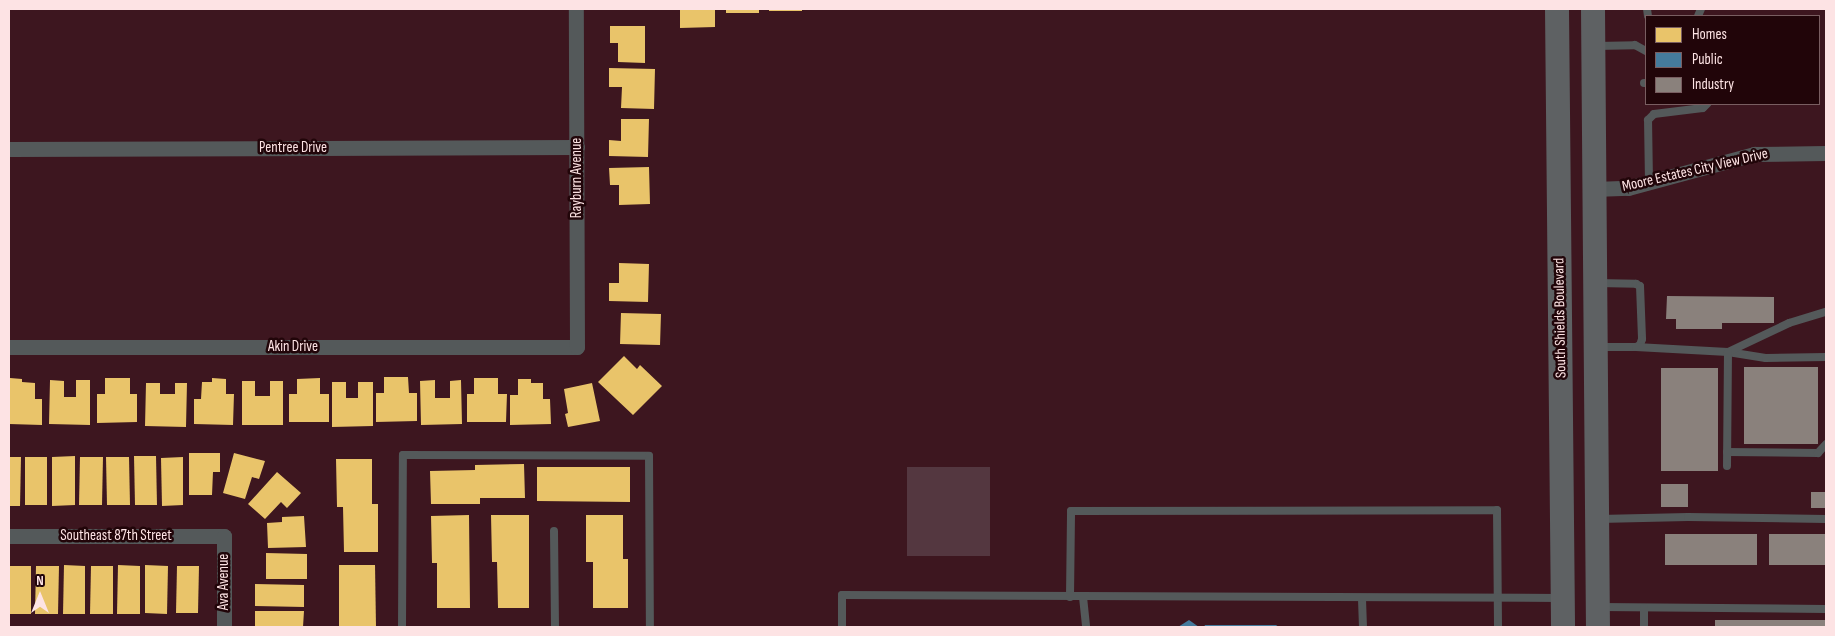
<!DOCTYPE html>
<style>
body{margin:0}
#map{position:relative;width:1835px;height:636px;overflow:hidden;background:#3d161f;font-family:"Sofia Sans Condensed",sans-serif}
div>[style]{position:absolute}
.homes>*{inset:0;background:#e9c46a}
.public>*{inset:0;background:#457b9d}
.industry>*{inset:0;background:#8a817c}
.building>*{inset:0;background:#543740}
.lane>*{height:8px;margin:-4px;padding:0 4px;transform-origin:4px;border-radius:4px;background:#54595a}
.street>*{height:15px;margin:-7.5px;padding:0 7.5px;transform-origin:7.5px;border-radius:7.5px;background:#54595a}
.primary>*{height:24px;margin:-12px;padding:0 12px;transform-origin:12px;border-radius:12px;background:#5e6163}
span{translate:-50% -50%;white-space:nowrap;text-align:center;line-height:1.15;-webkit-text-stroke:5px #210509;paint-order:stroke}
.street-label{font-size:15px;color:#fde3e4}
.frame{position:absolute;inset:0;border:10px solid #fde3e4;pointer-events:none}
.legend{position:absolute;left:1645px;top:15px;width:175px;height:90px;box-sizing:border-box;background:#210509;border:1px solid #795e61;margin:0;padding:6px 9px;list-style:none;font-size:15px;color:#fde3e4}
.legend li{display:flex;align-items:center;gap:10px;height:25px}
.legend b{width:25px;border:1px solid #795e61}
.north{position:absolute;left:15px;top:571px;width:50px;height:50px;-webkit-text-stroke:4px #210509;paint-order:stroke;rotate:0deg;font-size:14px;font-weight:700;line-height:20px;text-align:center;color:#fde3e4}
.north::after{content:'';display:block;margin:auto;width:18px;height:22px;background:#fde3e4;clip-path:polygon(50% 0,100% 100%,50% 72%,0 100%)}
</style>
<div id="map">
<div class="homes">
<div style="clip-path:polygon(680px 9px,715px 9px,715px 27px,680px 28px)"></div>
<div style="clip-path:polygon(726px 9px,759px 9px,759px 13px,726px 13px)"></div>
<div style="clip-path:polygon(769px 9px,802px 9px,802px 11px,769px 11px)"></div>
<div style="clip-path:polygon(610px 26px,645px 26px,645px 63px,618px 62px,618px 43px,610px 43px)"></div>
<div style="clip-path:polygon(609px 68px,655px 69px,654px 109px,621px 108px,622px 87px,609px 87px)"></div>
<div style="clip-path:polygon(621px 119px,649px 119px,648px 157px,609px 156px,609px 140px,621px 141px)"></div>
<div style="clip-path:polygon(649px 167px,650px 204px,619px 205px,619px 185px,610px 185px,609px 168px)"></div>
<div style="clip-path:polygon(619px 263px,649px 264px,648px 302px,609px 301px,609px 283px,619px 283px)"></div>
<div style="clip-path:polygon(621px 313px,661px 314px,660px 345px,620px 344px)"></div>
<div style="clip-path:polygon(624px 356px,637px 369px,640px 365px,662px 386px,633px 415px,598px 382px)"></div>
<div style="clip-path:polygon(384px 377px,408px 377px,409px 393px,417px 393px,417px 421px,376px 422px,376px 393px,384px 393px)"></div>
<div style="clip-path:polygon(10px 378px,22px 379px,22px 382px,35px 383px,35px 399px,42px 399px,42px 425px,9px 424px)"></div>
<div style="clip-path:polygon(105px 378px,130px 378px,130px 394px,137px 394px,137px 422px,97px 423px,97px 394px,105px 394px)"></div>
<div style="clip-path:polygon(212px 378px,226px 379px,226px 394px,234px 394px,233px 425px,194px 424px,194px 399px,201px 399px,202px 382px,212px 382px)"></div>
<div style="clip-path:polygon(320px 378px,320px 394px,329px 394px,329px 422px,289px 422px,289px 394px,297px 394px,297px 379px)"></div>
<div style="clip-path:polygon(474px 378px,498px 378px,498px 394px,507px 394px,506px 422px,467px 422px,467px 394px,474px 394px)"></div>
<div style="clip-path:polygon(518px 379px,531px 379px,531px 383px,543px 383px,543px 399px,550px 399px,551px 424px,510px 425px,510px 395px,518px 395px)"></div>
<div style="clip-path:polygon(50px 380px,64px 381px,64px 397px,76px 397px,76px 380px,90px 380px,90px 425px,49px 424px)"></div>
<div style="clip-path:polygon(435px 380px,435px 398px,450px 398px,450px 381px,461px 380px,462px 424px,421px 425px,420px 381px)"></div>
<div style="clip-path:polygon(242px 381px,255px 381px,255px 396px,270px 396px,270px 381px,283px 381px,283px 425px,242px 425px)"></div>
<div style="clip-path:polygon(332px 382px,346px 382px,346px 398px,358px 398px,358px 382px,373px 382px,373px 426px,332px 427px)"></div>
<div style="clip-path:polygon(146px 383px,160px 383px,160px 394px,175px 394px,175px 383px,187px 383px,186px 427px,145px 426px)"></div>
<div style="clip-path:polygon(592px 383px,600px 421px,568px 427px,565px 414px,568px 413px,564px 389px)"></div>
<div style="clip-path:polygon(189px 453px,220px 453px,220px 472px,213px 472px,212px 495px,189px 495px)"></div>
<div style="clip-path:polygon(234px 453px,265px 461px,259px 479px,252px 477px,245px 499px,223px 493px)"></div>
<div style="clip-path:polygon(75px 456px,75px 505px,52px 506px,52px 457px)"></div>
<div style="clip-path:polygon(134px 456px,156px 456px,157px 505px,135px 505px)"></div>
<div style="clip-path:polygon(9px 457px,21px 457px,20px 506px,9px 506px)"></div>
<div style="clip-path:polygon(25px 457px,47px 457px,47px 505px,25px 505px)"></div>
<div style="clip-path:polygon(80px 457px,103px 457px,102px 505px,79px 505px)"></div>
<div style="clip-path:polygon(106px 457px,129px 457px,130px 505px,107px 505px)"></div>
<div style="clip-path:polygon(183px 457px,183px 505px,162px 506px,161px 458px)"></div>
<div style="clip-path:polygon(336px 459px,372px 459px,372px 504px,378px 504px,378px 552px,344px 552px,343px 507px,337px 507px)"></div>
<div style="clip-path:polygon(524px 464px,525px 498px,480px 498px,480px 504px,431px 504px,430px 471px,475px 470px,475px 465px)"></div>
<div style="clip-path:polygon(537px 467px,630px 467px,630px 502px,537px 501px)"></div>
<div style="clip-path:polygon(277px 472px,301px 493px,287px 508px,281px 502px,265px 519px,248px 504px)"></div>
<div style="clip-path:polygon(469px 515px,470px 608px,437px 608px,437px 563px,432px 563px,431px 516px)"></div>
<div style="clip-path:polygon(491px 515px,529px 515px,529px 608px,498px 608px,497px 562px,492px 562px)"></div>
<div style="clip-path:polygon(586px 515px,623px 515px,623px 559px,628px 559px,628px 608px,593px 608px,593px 562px,586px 562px)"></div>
<div style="clip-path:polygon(304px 516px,306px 547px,268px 548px,267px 523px,282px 522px,282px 517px)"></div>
<div style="clip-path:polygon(266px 553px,307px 554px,307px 579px,266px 579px)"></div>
<div style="clip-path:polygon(64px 565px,85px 566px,85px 614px,63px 614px)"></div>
<div style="clip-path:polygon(118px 565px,140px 566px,140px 614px,117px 614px)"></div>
<div style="clip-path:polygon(145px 565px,168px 566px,167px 614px,145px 613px)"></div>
<div style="clip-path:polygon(339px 565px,375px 565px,376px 627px,339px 627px)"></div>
<div style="clip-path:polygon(9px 566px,31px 566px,31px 614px,9px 614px)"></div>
<div style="clip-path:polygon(36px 566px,59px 566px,58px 614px,35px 614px)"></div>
<div style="clip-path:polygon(91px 566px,113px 566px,113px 614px,90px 614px)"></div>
<div style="clip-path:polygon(177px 566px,199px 566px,198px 613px,176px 613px)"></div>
<div style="clip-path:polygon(255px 584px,304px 585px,304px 607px,255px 606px)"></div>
<div style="clip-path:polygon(255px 611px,304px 611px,303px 627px,255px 627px)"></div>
</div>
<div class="public">
<div style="clip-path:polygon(1189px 620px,1199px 627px,1178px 627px)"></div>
<div style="clip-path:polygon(1205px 625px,1276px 625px,1279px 627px,1204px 627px)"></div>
</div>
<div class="industry">
<div style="clip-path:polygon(1667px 296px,1774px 297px,1774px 323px,1722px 323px,1722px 329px,1676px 329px,1676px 319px,1666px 319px)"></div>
<div style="clip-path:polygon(1744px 367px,1818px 367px,1818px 444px,1744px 444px)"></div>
<div style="clip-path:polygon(1661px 368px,1718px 368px,1718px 471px,1661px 471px)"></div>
<div style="clip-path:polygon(1661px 484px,1688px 484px,1688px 507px,1661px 507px)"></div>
<div style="clip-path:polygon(1811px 492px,1826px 492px,1826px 508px,1811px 508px)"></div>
<div style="clip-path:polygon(1665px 534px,1757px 534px,1757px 565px,1665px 565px)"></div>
<div style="clip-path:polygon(1769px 534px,1826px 534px,1826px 565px,1769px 565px)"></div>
<div style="clip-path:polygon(1715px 620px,1826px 620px,1826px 627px,1715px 627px)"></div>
</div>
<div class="building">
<div style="clip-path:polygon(907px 467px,990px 467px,990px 556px,907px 556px)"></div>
</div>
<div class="lane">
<div style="left:1647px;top:9px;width:7px;rotate:82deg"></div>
<div style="left:1698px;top:16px;width:8px;rotate:-67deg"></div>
<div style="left:1596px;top:46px;width:39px;rotate:-1deg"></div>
<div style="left:1635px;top:45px;width:13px;rotate:29deg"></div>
<div style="left:1644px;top:83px;width:2px"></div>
<div style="left:1649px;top:182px;width:62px;rotate:-90.9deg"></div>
<div style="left:1648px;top:120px;width:8px;rotate:-45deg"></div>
<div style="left:1654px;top:114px;width:49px;rotate:-7deg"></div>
<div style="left:1703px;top:108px;width:6px;rotate:-45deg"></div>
<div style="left:1597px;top:283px;width:39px;rotate:1deg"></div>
<div style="left:1636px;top:284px;width:4px;rotate:27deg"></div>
<div style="left:1640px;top:286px;width:53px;rotate:87.8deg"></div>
<div style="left:1642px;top:339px;width:6px;rotate:108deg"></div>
<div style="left:1640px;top:345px;width:4px;rotate:153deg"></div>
<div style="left:1636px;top:347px;width:38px;rotate:180deg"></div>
<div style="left:1636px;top:347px;width:92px;rotate:3.1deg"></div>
<div style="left:1728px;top:352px;width:38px;rotate:9deg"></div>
<div style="left:1766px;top:358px;width:60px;rotate:-1deg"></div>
<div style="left:1728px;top:352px;width:68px;rotate:-25.4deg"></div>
<div style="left:1789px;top:323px;width:39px;rotate:-17deg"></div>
<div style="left:1727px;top:452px;width:91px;rotate:0.6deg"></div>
<div style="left:1818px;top:453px;width:12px;rotate:-48deg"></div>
<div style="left:1727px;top:466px;width:114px;rotate:-89.5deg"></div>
<div style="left:1599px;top:519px;width:89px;rotate:-1.3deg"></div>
<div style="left:1688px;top:517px;width:138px;rotate:0.8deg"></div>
<div style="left:554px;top:531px;width:96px;rotate:89.4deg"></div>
<div style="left:1070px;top:597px;width:86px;rotate:-89.3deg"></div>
<div style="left:1071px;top:511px;width:426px;rotate:-0.1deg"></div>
<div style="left:1497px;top:510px;width:117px;rotate:89.5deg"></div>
<div style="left:1083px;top:597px;width:30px;rotate:84deg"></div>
<div style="left:1362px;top:599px;width:28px;rotate:88deg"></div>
<div style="left:1600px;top:607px;width:226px;rotate:0.5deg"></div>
<div style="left:1644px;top:608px;width:19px;rotate:90deg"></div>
<div style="left:402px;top:627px;width:172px;rotate:-89.7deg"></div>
<div style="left:403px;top:455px;width:246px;rotate:0.2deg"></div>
<div style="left:649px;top:456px;width:171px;rotate:89.7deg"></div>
<div style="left:842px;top:627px;width:32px;rotate:-90deg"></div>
<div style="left:842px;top:595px;width:719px;rotate:0.24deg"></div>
</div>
<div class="street">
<div style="left:9px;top:149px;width:568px;rotate:-0.2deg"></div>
<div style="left:1594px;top:189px;width:34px;rotate:-2deg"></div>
<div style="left:1628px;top:188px;width:131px;rotate:-15.1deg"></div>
<div style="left:1754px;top:154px;width:72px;rotate:-0.8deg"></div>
<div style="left:9px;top:347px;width:568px"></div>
<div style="left:577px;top:347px;width:338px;rotate:-90.2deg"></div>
<div style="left:9px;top:536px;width:215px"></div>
<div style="left:224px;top:536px;width:91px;rotate:90deg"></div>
</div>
<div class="primary">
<div style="left:1557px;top:9px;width:618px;rotate:89.44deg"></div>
<div style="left:1593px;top:9px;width:618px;rotate:89.54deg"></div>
</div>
<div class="street-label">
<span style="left:293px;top:148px">Pentree Drive</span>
<span style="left:1695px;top:170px;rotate:-13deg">Moore Estates City View Drive</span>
<span style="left:577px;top:178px;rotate:-90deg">Rayburn Avenue</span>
<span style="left:1560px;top:318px;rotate:-91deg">South Shields Boulevard</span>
<span style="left:293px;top:347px">Akin Drive</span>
<span style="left:116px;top:536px">Southeast 87th Street</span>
<span style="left:224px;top:582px;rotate:-90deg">Ava Avenue</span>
</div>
<div class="frame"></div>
<ul class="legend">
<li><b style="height:14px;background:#e9c46a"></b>Homes</li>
<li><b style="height:14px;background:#457b9d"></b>Public</li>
<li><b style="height:14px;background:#8a817c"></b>Industry</li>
</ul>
<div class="north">N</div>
</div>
